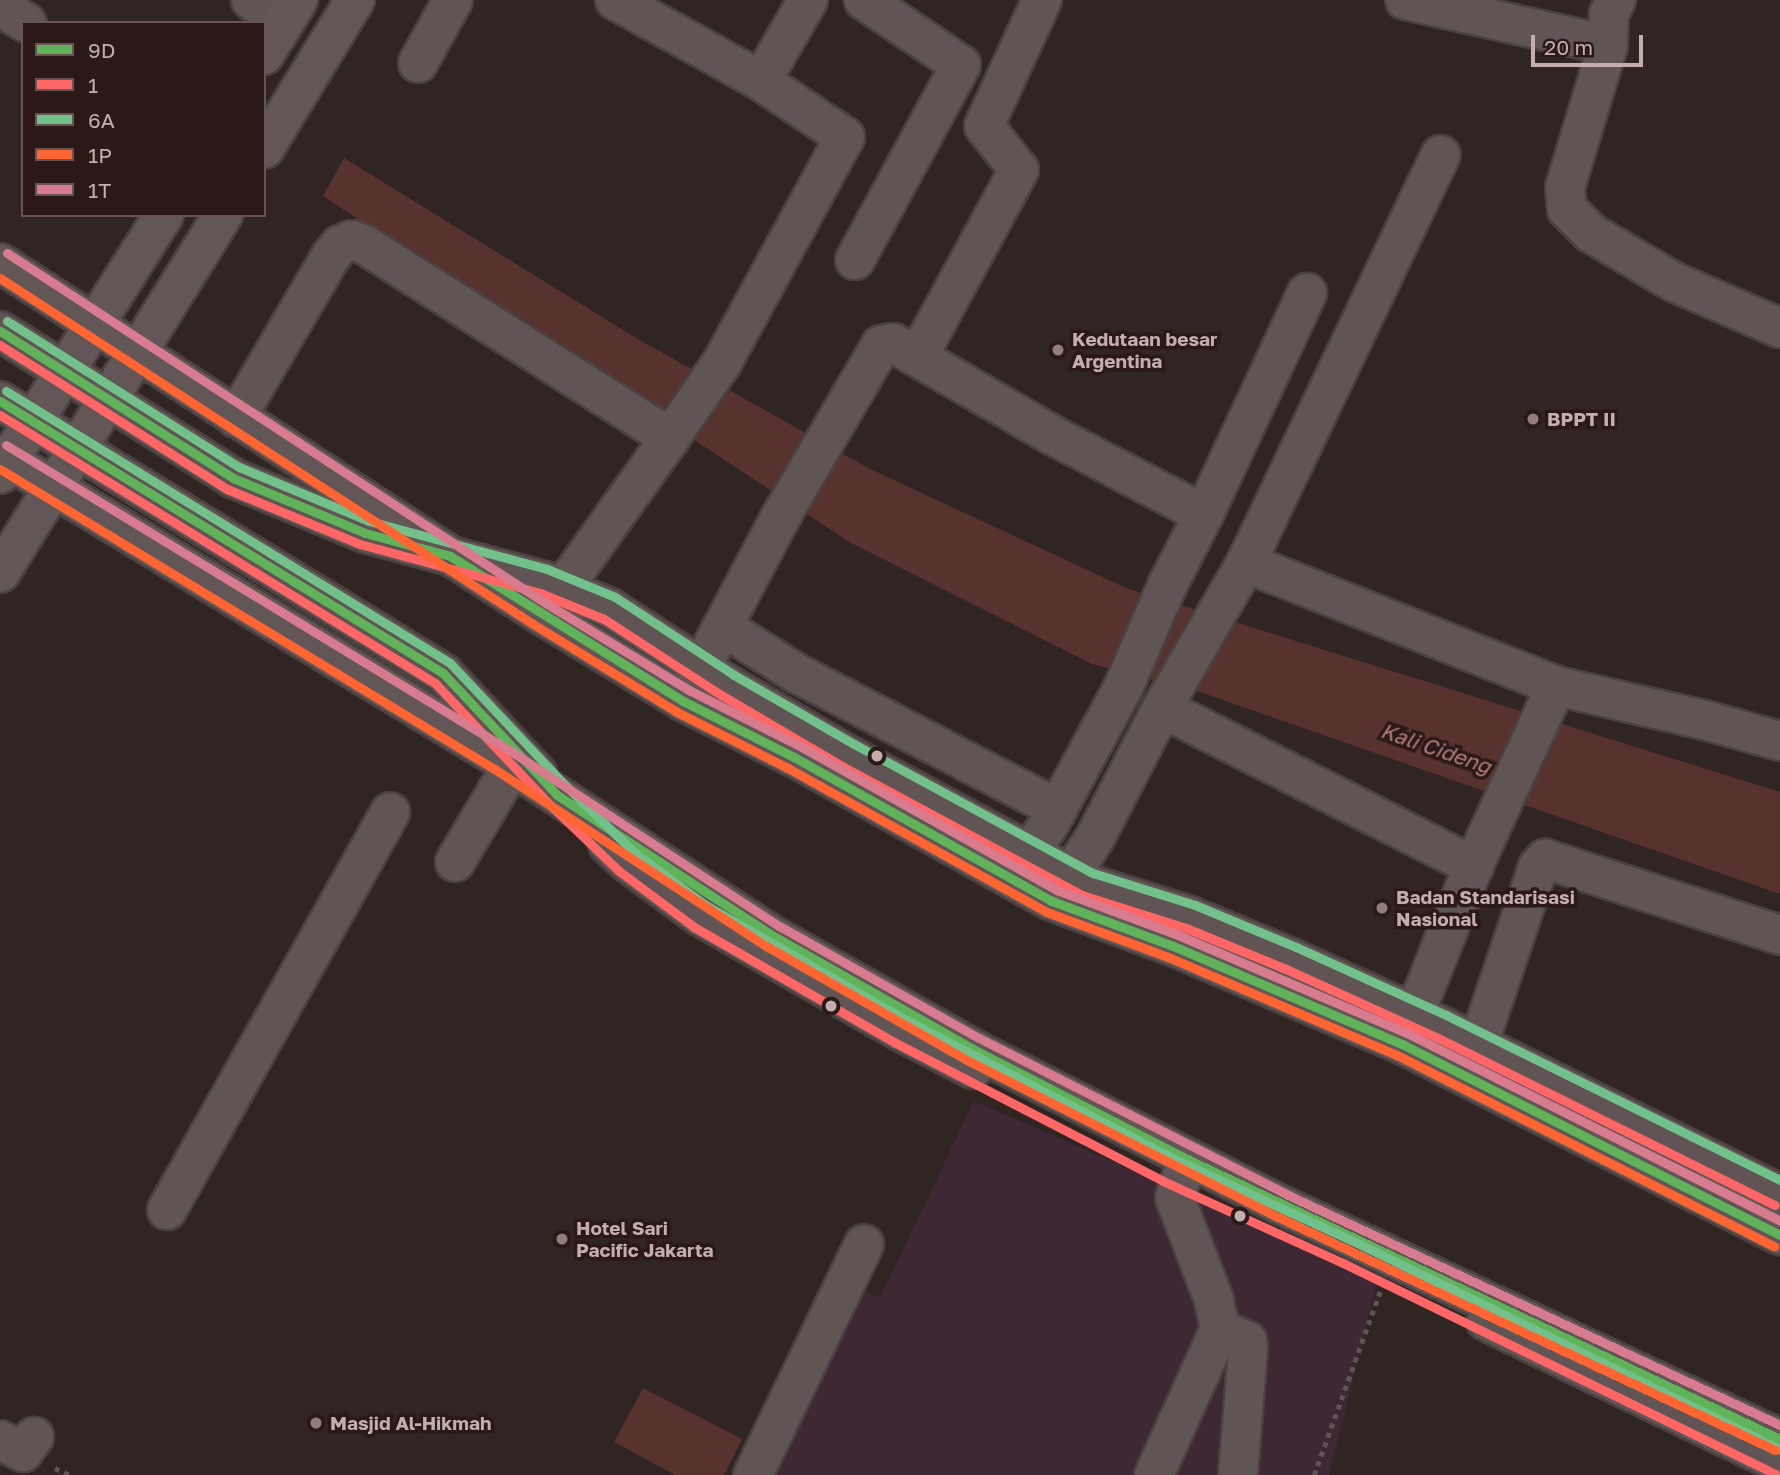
<!DOCTYPE html>
<style>
body{margin:0}
#map{position:relative;width:1780px;height:1475px;overflow:hidden;background:#312524;font-family:"Golos Text",sans-serif}
div>[style]{position:absolute}
.green>*{inset:0;background:#3d2833}
.water>*{inset:0;background:#58322f}
.path>*{height:4.5px;margin-top:-2.25px;transform-origin:0;background:repeating-linear-gradient(90deg,#5e5454 0 5px,transparent 0 10px)}
.roads{filter:drop-shadow(2px 0 #4a4140) drop-shadow(-2px 0 #4a4140) drop-shadow(0 2px #4a4140) drop-shadow(0 -2px #4a4140)}
.minor>*{height:38px;margin:-19px;padding:0 19px;transform-origin:19px;border-radius:19px;background:#605454}
.major>*{height:38px;margin:-19px;padding:0 19px;transform-origin:19px;border-radius:19px;background:#625756}
.bus-1>*{height:9px;margin:-4.5px;padding:0 4.5px;transform-origin:4.5px;border-radius:4.5px;background:#61b359}
.bus-2>*{height:9px;margin:-4.5px;padding:0 4.5px;transform-origin:4.5px;border-radius:4.5px;background:#f66}
.bus-3>*{height:9px;margin:-4.5px;padding:0 4.5px;transform-origin:4.5px;border-radius:4.5px;background:#72c18b}
.bus-4>*{height:9px;margin:-4.5px;padding:0 4.5px;transform-origin:4.5px;border-radius:4.5px;background:#ff6533}
.bus-5>*{height:9px;margin:-4.5px;padding:0 4.5px;transform-origin:4.5px;border-radius:4.5px;background:#d97b8f}
.dots>*{width:19px;height:19px;translate:-50% -50%;box-sizing:border-box;border:4px solid #2b1918;border-radius:50%}
span{translate:-50% -50%;white-space:nowrap;text-align:center;line-height:1.15;-webkit-text-stroke:7px #2b1918;paint-order:stroke}
.poi-label{font-size:19px;color:#c4aeac;font-weight:700}
.left{translate:0 -50%;text-align:left}
.water-label{font-size:21px;color:#b27e7b;font-style:italic}
.legend{position:absolute;left:21px;top:21px;width:245px;height:196px;box-sizing:border-box;background:#2b1918;border:2px solid #685553;margin:0;padding:9px 12px;list-style:none;font-size:21px;color:#c4aeac}
.legend li{display:flex;align-items:center;gap:14px;height:35px}
.legend b{width:35px;border:2px solid #685553}
.scale{position:absolute;left:1531px;top:35px;width:112px;height:32px;box-sizing:border-box;border:4px solid #c4aeac;border-top:0;padding-left:9px;font-size:21px;line-height:24px;white-space:nowrap;color:#c4aeac;-webkit-text-stroke:5px #2b1918;paint-order:stroke}
</style>
<div id="map">
<div class="green">
<i style="clip-path:polygon(974px 1101px,1378px 1278px,1329px 1475px,770px 1475px,858px 1288px,880px 1298px)"></i>
</div>
<div class="water">
<i style="clip-path:polygon(344px 158px,636px 338px,868px 468px,1126px 588px,1780px 792px,1780px 894px,1200px 692px,1092px 664px,851px 543px,323px 196px)"></i>
<i style="clip-path:polygon(643px 1388px,742px 1439px,724px 1475px,675px 1475px,614px 1442px)"></i>
</div>
<div class="path">
<i style="left:55px;top:1468px;width:17px;rotate:25deg"></i>
<i style="left:1314px;top:1475px;width:195px;rotate:-70.2deg"></i>
</div>
<div class="roads">
<div class="minor">
<i style="left:251px;top:0;width:39px;rotate:30deg"></i>
<i style="left:615px;top:0;width:167px;rotate:29deg"></i>
<i style="left:761px;top:81px;width:101px;rotate:33.7deg"></i>
<i style="left:845px;top:137px;width:259px;rotate:118.6deg"></i>
<i style="left:721px;top:364px;width:90px;rotate:124.6deg"></i>
<i style="left:1405px;top:0;width:208px;rotate:12.5deg"></i>
<i style="left:1616px;top:0;width:16px;rotate:117deg"></i>
<i style="left:1609px;top:14px;width:31px;rotate:92deg"></i>
<i style="left:1608px;top:45px;width:148px;rotate:106.8deg"></i>
<i style="left:1565px;top:187px;width:22px;rotate:85deg"></i>
<i style="left:1567px;top:209px;width:34px;rotate:45deg"></i>
<i style="left:1591px;top:233px;width:96px;rotate:30.6deg"></i>
<i style="left:1674px;top:282px;width:116px;rotate:23.5deg"></i>
<i style="left:0;top:7px;width:31px;rotate:31deg"></i>
<i style="left:418px;top:63px;width:72px;rotate:-60.9deg"></i>
<i style="left:761px;top:81px;width:94px;rotate:-59.9deg"></i>
<i style="left:855px;top:260px;width:222px;rotate:-61.5deg"></i>
<i style="left:961px;top:65px;width:117px;rotate:-146.2deg"></i>
<i style="left:0;top:331px;width:275px;rotate:32.2deg"></i>
<i style="left:233px;top:478px;width:143px;rotate:22.6deg"></i>
<i style="left:365px;top:533px;width:185px;rotate:15deg"></i>
<i style="left:544px;top:581px;width:71px;rotate:22.2deg"></i>
<i style="left:610px;top:608px;width:141px;rotate:33.1deg"></i>
<i style="left:728px;top:685px;width:139px;rotate:30.3deg"></i>
<i style="left:848px;top:755px;width:272px;rotate:28.3deg"></i>
<i style="left:1088px;top:884px;width:107px;rotate:17.4deg"></i>
<i style="left:1190px;top:916px;width:109px;rotate:22.6deg"></i>
<i style="left:1291px;top:958px;width:165px;rotate:24.4deg"></i>
<i style="left:1441px;top:1026px;width:378px;rotate:26.4deg"></i>
<i style="left:918px;top:356px;width:212px;rotate:-61.5deg"></i>
<i style="left:1019px;top:170px;width:56px;rotate:-128.5deg"></i>
<i style="left:984px;top:126px;width:139px;rotate:-65.3deg"></i>
<i style="left:0;top:401px;width:520px;rotate:31.55deg"></i>
<i style="left:443px;top:673px;width:139px;rotate:47deg"></i>
<i style="left:236px;top:418px;width:188px;rotate:-59.6deg"></i>
<i style="left:331px;top:256px;width:14px;rotate:-51deg"></i>
<i style="left:340px;top:245px;width:13px;rotate:-23deg"></i>
<i style="left:352px;top:240px;width:14px;rotate:21deg"></i>
<i style="left:365px;top:245px;width:361px;rotate:32.3deg"></i>
<i style="left:670px;top:438px;width:167px;rotate:125.5deg"></i>
<i style="left:573px;top:574px;width:43px;rotate:130.3deg"></i>
<i style="left:1204px;top:514px;width:244px;rotate:-65deg"></i>
<i style="left:1246px;top:563px;width:334px;rotate:21.6deg"></i>
<i style="left:1556px;top:686px;width:152px;rotate:12.9deg"></i>
<i style="left:1704px;top:720px;width:79px;rotate:15.4deg"></i>
<i style="left:723px;top:627px;width:86px;rotate:32.2deg"></i>
<i style="left:796px;top:673px;width:295px;rotate:27.4deg"></i>
<i style="left:689px;top:690px;width:195px;rotate:-62.1deg"></i>
<i style="left:780px;top:518px;width:200px;rotate:-59.7deg"></i>
<i style="left:881px;top:345px;width:12px;rotate:-9deg"></i>
<i style="left:893px;top:343px;width:186px;rotate:30deg"></i>
<i style="left:1054px;top:436px;width:169px;rotate:27.5deg"></i>
<i style="left:1204px;top:514px;width:81px;rotate:117.2deg"></i>
<i style="left:1167px;top:586px;width:111px;rotate:113.3deg"></i>
<i style="left:1123px;top:688px;width:157px;rotate:118.5deg"></i>
<i style="left:1048px;top:826px;width:57px;rotate:126.5deg"></i>
<i style="left:1162px;top:708px;width:350px;rotate:26.9deg"></i>
<i style="left:608px;top:844px;width:26px;rotate:43deg"></i>
<i style="left:627px;top:862px;width:91px;rotate:36.5deg"></i>
<i style="left:700px;top:916px;width:231px;rotate:29.9deg"></i>
<i style="left:900px;top:1031px;width:82px;rotate:27.5deg"></i>
<i style="left:455px;top:862px;width:112px;rotate:-59.3deg"></i>
<i style="left:1056px;top:897px;width:73px;rotate:-56.7deg"></i>
<i style="left:1096px;top:836px;width:144px;rotate:-62.7deg"></i>
<i style="left:1162px;top:708px;width:168px;rotate:-59.9deg"></i>
<i style="left:1246px;top:563px;width:452px;rotate:-64.5deg"></i>
<i style="left:1405px;top:1038px;width:192px;rotate:-68.3deg"></i>
<i style="left:1476px;top:860px;width:192px;rotate:-65.3deg"></i>
<i style="left:1470px;top:1069px;width:213px;rotate:-71.4deg"></i>
<i style="left:1538px;top:867px;width:11px;rotate:-49deg"></i>
<i style="left:1545px;top:859px;width:247px;rotate:17.9deg"></i>
<i style="left:167px;top:1210px;width:456px;rotate:-60.7deg"></i>
<i style="left:1486px;top:1321px;width:326px;rotate:25.8deg"></i>
<i style="left:1220px;top:1329px;width:30px;rotate:24deg"></i>
<i style="left:1247px;top:1341px;width:7px;rotate:82deg"></i>
<i style="left:1248px;top:1348px;width:127px;rotate:94.5deg"></i>
<i style="left:0;top:1440px;width:26px;rotate:28deg"></i>
<i style="left:23px;top:1452px;width:19px;rotate:-54deg"></i>
<i style="left:753px;top:1475px;width:256px;rotate:-64.3deg"></i>
<i style="left:1154px;top:1475px;width:160px;rotate:-65.7deg"></i>
<i style="left:1220px;top:1329px;width:30px;rotate:-102deg"></i>
<i style="left:1214px;top:1300px;width:109px;rotate:-110.9deg"></i>
<i style="left:1175px;top:1198px;width:41px;rotate:-72.9deg"></i>
</div>
<div class="major">
<i style="left:264px;top:55px;width:65px;rotate:-58.3deg"></i>
<i style="left:264px;top:149px;width:175px;rotate:-58.6deg"></i>
<i style="left:0;top:263px;width:644px;rotate:33.02deg"></i>
<i style="left:540px;top:614px;width:167px;rotate:31.3deg"></i>
<i style="left:683px;top:701px;width:124px;rotate:26.8deg"></i>
<i style="left:794px;top:757px;width:295px;rotate:29.2deg"></i>
<i style="left:1052px;top:901px;width:129px;rotate:20.4deg"></i>
<i style="left:1173px;top:946px;width:249px;rotate:23.2deg"></i>
<i style="left:1402px;top:1044px;width:424px;rotate:26.8deg"></i>
<i style="left:0;top:455px;width:588px;rotate:31.23deg"></i>
<i style="left:503px;top:760px;width:325px;rotate:33.1deg"></i>
<i style="left:775px;top:937px;width:227px;rotate:29.5deg"></i>
<i style="left:973px;top:1049px;width:347px;rotate:26.9deg"></i>
<i style="left:1283px;top:1206px;width:549px;rotate:25.12deg"></i>
<i style="left:0;top:474px;width:307px;rotate:-57.7deg"></i>
<i style="left:0;top:573px;width:422px;rotate:-58.1deg"></i>
</div>
</div>
<div class="bus-1">
<i style="left:0;top:331px;width:275px;rotate:32.2deg"></i>
<i style="left:233px;top:478px;width:143px;rotate:22.6deg"></i>
<i style="left:365px;top:533px;width:88px;rotate:15.1deg"></i>
<i style="left:450px;top:556px;width:274px;rotate:31.9deg"></i>
<i style="left:683px;top:701px;width:124px;rotate:26.8deg"></i>
<i style="left:794px;top:757px;width:295px;rotate:29.2deg"></i>
<i style="left:1052px;top:901px;width:129px;rotate:20.4deg"></i>
<i style="left:1173px;top:946px;width:249px;rotate:23.2deg"></i>
<i style="left:1402px;top:1044px;width:424px;rotate:26.8deg"></i>
<i style="left:0;top:401px;width:520px;rotate:31.55deg"></i>
<i style="left:443px;top:673px;width:167px;rotate:46.9deg"></i>
<i style="left:557px;top:795px;width:260px;rotate:33.1deg"></i>
<i style="left:775px;top:937px;width:227px;rotate:29.5deg"></i>
<i style="left:973px;top:1049px;width:241px;rotate:27.2deg"></i>
<i style="left:1187px;top:1159px;width:656px;rotate:25.28deg"></i>
</div>
<div class="bus-2">
<i style="left:0;top:345px;width:269px;rotate:32.4deg"></i>
<i style="left:227px;top:489px;width:144px;rotate:22.5deg"></i>
<i style="left:360px;top:544px;width:187px;rotate:15.2deg"></i>
<i style="left:540px;top:593px;width:69px;rotate:22.1deg"></i>
<i style="left:604px;top:619px;width:140px;rotate:33deg"></i>
<i style="left:721px;top:695px;width:140px;rotate:30.4deg"></i>
<i style="left:842px;top:766px;width:272px;rotate:28.3deg"></i>
<i style="left:1082px;top:895px;width:109px;rotate:17.6deg"></i>
<i style="left:1186px;top:928px;width:108px;rotate:22.3deg"></i>
<i style="left:1286px;top:969px;width:165px;rotate:24.4deg"></i>
<i style="left:1436px;top:1037px;width:378px;rotate:26.4deg"></i>
<i style="left:0;top:415px;width:511px;rotate:31.64deg"></i>
<i style="left:435px;top:683px;width:165px;rotate:46.7deg"></i>
<i style="left:548px;top:803px;width:98px;rotate:43.8deg"></i>
<i style="left:619px;top:871px;width:94px;rotate:36.7deg"></i>
<i style="left:694px;top:927px;width:231px;rotate:29.9deg"></i>
<i style="left:894px;top:1042px;width:303px;rotate:27.3deg"></i>
<i style="left:1163px;top:1181px;width:198px;rotate:24.5deg"></i>
<i style="left:1343px;top:1263px;width:481px;rotate:26deg"></i>
</div>
<div class="bus-3">
<i style="left:7px;top:321px;width:274px;rotate:32.2deg"></i>
<i style="left:239px;top:467px;width:141px;rotate:22.6deg"></i>
<i style="left:369px;top:521px;width:184px;rotate:15.1deg"></i>
<i style="left:547px;top:569px;width:74px;rotate:22.4deg"></i>
<i style="left:615px;top:597px;width:142px;rotate:33.2deg"></i>
<i style="left:734px;top:675px;width:138px;rotate:29.9deg"></i>
<i style="left:854px;top:744px;width:272px;rotate:28.4deg"></i>
<i style="left:1093px;top:873px;width:107px;rotate:17.4deg"></i>
<i style="left:1195px;top:905px;width:109px;rotate:22.6deg"></i>
<i style="left:1296px;top:947px;width:165px;rotate:24.4deg"></i>
<i style="left:1446px;top:1015px;width:373px;rotate:26.3deg"></i>
<i style="left:6px;top:391px;width:521px;rotate:31.49deg"></i>
<i style="left:450px;top:663px;width:169px;rotate:46.7deg"></i>
<i style="left:566px;top:786px;width:96px;rotate:44.2deg"></i>
<i style="left:635px;top:853px;width:89px;rotate:36.4deg"></i>
<i style="left:707px;top:906px;width:229px;rotate:29.8deg"></i>
<i style="left:906px;top:1020px;width:302px;rotate:27.4deg"></i>
<i style="left:1174px;top:1159px;width:197px;rotate:24.6deg"></i>
<i style="left:1353px;top:1241px;width:475px;rotate:26deg"></i>
</div>
<div class="bus-4">
<i style="left:0;top:278px;width:635px;rotate:32.99deg"></i>
<i style="left:533px;top:624px;width:169px;rotate:31.4deg"></i>
<i style="left:677px;top:712px;width:124px;rotate:26.8deg"></i>
<i style="left:788px;top:768px;width:296px;rotate:29.1deg"></i>
<i style="left:1047px;top:912px;width:129px;rotate:20.4deg"></i>
<i style="left:1168px;top:957px;width:249px;rotate:23.2deg"></i>
<i style="left:1397px;top:1055px;width:423px;rotate:26.9deg"></i>
<i style="left:0;top:469px;width:580px;rotate:31.25deg"></i>
<i style="left:496px;top:770px;width:325px;rotate:33.1deg"></i>
<i style="left:768px;top:947px;width:229px;rotate:29.6deg"></i>
<i style="left:967px;top:1060px;width:348px;rotate:26.8deg"></i>
<i style="left:1278px;top:1217px;width:549px;rotate:25.12deg"></i>
</div>
<div class="bus-5">
<i style="left:7px;top:253px;width:644px;rotate:33.02deg"></i>
<i style="left:547px;top:604px;width:166px;rotate:31.2deg"></i>
<i style="left:689px;top:690px;width:124px;rotate:26.8deg"></i>
<i style="left:800px;top:746px;width:295px;rotate:29.3deg"></i>
<i style="left:1057px;top:890px;width:129px;rotate:20.4deg"></i>
<i style="left:1178px;top:935px;width:249px;rotate:23.2deg"></i>
<i style="left:1407px;top:1033px;width:418px;rotate:26.7deg"></i>
<i style="left:6px;top:445px;width:588px;rotate:31.23deg"></i>
<i style="left:509px;top:750px;width:325px;rotate:33.1deg"></i>
<i style="left:781px;top:927px;width:227px;rotate:29.3deg"></i>
<i style="left:979px;top:1038px;width:347px;rotate:26.9deg"></i>
<i style="left:1288px;top:1195px;width:543px;rotate:25.06deg"></i>
</div>
<div class="dots">
<i style="left:1058px;top:350px;background:#917e7c"></i>
<i style="left:1533px;top:419px;background:#917e7c"></i>
<i style="left:877px;top:756px;background:#c4aeac"></i>
<i style="left:1382px;top:908px;background:#917e7c"></i>
<i style="left:831px;top:1006px;background:#c4aeac"></i>
<i style="left:1240px;top:1216px;background:#c4aeac"></i>
<i style="left:562px;top:1239px;background:#917e7c"></i>
<i style="left:316px;top:1423px;background:#917e7c"></i>
</div>
<div class="poi-label">
<span class="left" style="left:1072px;top:350px">Kedutaan besar<br>Argentina</span>
<span class="left" style="left:1547px;top:419px">BPPT II</span>
<span class="left" style="left:1396px;top:908px">Badan Standarisasi<br>Nasional</span>
<span class="left" style="left:576px;top:1239px">Hotel Sari<br>Pacific Jakarta</span>
<span class="left" style="left:330px;top:1423px">Masjid Al-Hikmah</span>
</div>
<div class="water-label">
<span style="left:1436px;top:748px;rotate:19deg">Kali Cideng</span>
</div>
<ul class="legend">
<li><b style="height:9px;background:#61b359"></b>9D</li>
<li><b style="height:9px;background:#f66"></b>1</li>
<li><b style="height:9px;background:#72c18b"></b>6A</li>
<li><b style="height:9px;background:#ff6533"></b>1P</li>
<li><b style="height:9px;background:#d97b8f"></b>1T</li>
</ul>
<div class="scale">20 m</div>
</div>
